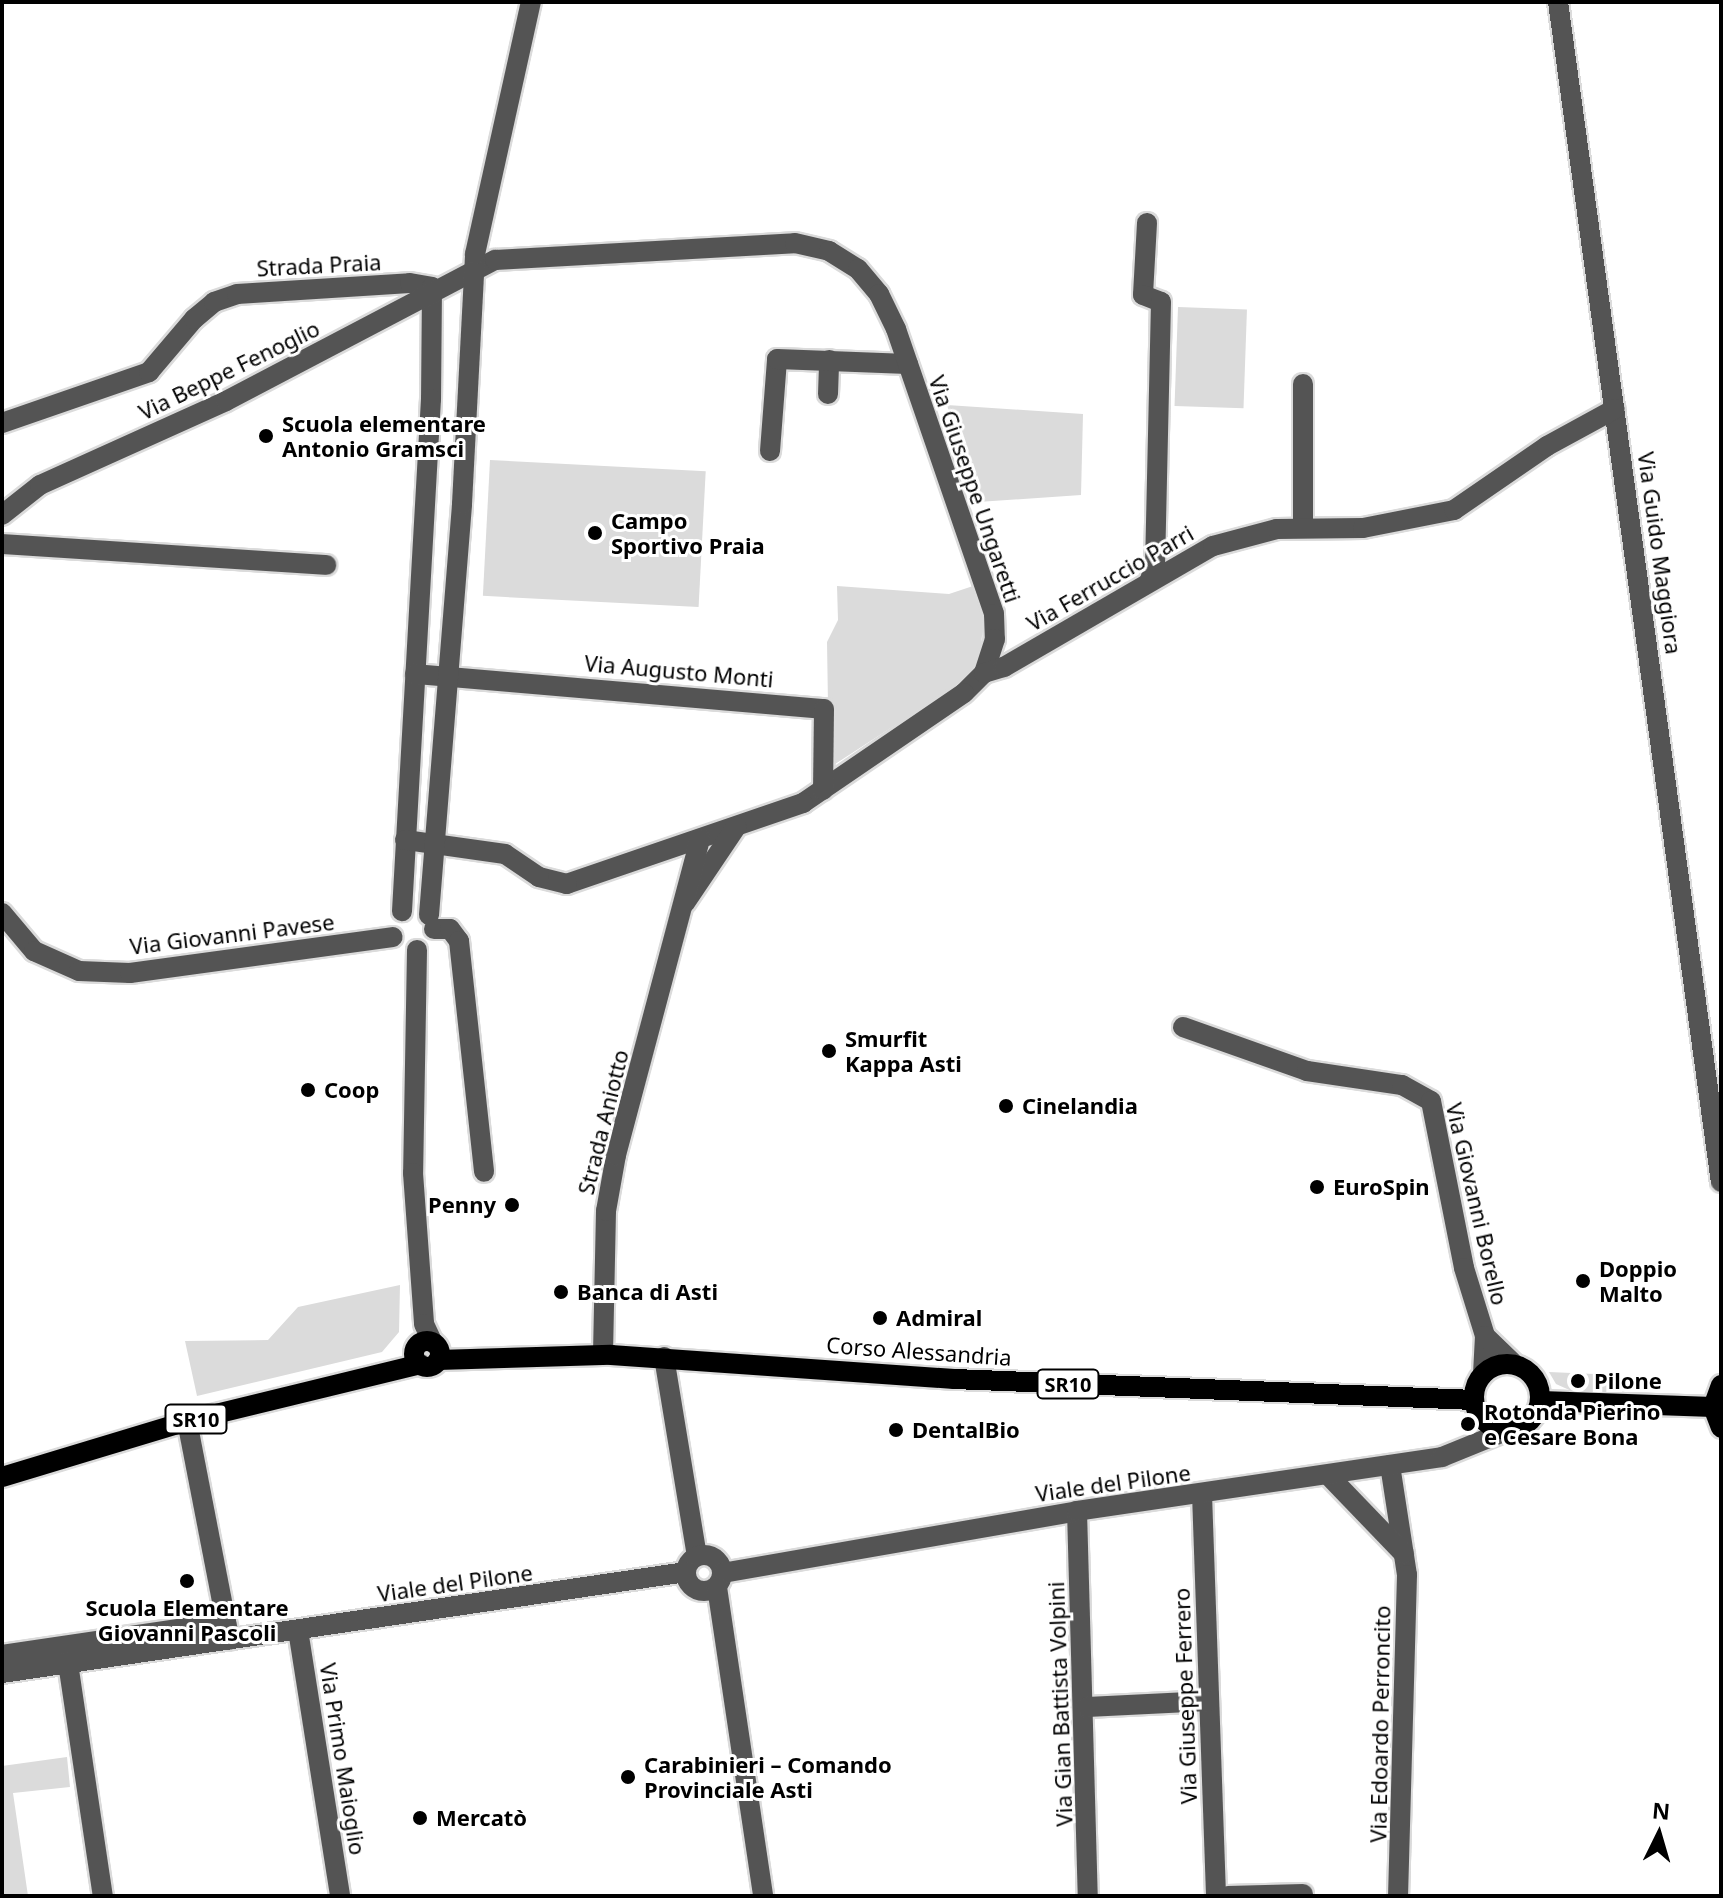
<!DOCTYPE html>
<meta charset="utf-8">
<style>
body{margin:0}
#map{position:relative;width:1723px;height:1898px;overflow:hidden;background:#fff;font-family:"Noto Sans",sans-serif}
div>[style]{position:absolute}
.green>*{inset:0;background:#dbdbdb;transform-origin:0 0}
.roads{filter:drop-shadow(2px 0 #dbdbdb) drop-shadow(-2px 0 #dbdbdb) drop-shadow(0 2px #dbdbdb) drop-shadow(0 -2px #dbdbdb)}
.minor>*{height:20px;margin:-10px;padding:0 10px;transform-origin:10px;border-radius:10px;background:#545454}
.minor>.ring{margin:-10px;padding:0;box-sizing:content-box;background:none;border:20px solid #545454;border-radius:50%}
.major>*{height:20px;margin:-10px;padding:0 10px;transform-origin:10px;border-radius:10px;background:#000}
.major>.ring{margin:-10px;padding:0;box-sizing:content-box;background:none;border:20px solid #000;border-radius:50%}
.dots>*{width:22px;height:22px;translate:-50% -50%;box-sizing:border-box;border:4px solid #fff;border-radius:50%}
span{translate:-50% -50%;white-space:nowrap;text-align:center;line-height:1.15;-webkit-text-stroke:6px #fff;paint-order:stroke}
.shield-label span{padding:2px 6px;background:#fff;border:2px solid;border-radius:6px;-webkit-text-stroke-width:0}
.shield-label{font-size:20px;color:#000;font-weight:700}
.street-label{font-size:22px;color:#000}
.poi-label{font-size:22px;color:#000;font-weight:700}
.left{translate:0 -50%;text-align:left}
.right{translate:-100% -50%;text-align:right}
.frame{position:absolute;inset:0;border:4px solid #000;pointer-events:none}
.north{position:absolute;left:1619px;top:1794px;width:80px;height:80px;-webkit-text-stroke:6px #fff;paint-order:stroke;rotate:5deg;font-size:22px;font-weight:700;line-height:32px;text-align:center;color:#000}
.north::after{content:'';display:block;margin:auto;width:28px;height:36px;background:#000;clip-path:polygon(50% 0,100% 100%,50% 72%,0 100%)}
</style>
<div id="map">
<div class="green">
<i style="left:1178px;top:307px;width:69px;height:99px;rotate:2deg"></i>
<i style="clip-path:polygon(947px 405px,1083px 414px,1081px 495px,978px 502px)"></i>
<i style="left:490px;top:460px;width:216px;height:136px;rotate:3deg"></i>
<i style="clip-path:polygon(837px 586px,949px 594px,973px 586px,984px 620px,979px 660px,963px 681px,829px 768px,827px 642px,838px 620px)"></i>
<i style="clip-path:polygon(400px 1285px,399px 1332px,382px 1352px,197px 1396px,185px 1341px,268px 1340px,298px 1307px)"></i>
<i style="clip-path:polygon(1549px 1372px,1617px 1375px,1613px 1394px,1576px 1393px,1556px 1384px)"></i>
<i style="clip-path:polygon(67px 1757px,70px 1787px,13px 1793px,28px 1896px,2px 1896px,2px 1766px)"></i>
</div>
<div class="roads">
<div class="minor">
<i style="left:1558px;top:2px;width:1191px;rotate:82.14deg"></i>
<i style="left:1147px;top:223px;width:72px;rotate:93.2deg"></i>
<i style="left:1143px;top:295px;width:19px;rotate:21deg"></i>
<i style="left:1161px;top:302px;width:263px;rotate:91.3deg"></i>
<i style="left:1155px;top:565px;width:18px;rotate:109deg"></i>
<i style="left:828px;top:394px;width:34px;rotate:-88deg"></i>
<i style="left:2px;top:423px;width:156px;rotate:-19.1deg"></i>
<i style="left:149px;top:372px;width:70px;rotate:-49.7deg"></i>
<i style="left:194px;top:319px;width:26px;rotate:-40deg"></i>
<i style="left:214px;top:302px;width:24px;rotate:-19deg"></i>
<i style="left:237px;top:294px;width:173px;rotate:-3.6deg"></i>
<i style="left:410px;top:283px;width:22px;rotate:10deg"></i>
<i style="left:432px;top:287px;width:112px;rotate:90.5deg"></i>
<i style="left:431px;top:399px;width:513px;rotate:93.24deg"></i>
<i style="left:770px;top:451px;width:92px;rotate:-85.6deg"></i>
<i style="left:777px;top:359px;width:131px;rotate:2.2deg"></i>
<i style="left:2px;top:515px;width:48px;rotate:-38.3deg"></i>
<i style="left:40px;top:485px;width:204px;rotate:-24.3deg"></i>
<i style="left:226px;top:401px;width:304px;rotate:-27.7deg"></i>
<i style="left:495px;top:260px;width:300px;rotate:-3.2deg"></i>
<i style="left:795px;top:243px;width:35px;rotate:13deg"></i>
<i style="left:829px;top:251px;width:34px;rotate:32deg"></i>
<i style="left:858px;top:269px;width:33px;rotate:50deg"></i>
<i style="left:879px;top:294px;width:39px;rotate:64deg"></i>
<i style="left:896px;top:329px;width:301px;rotate:71deg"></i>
<i style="left:994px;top:614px;width:25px;rotate:88deg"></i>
<i style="left:995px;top:639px;width:36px;rotate:108deg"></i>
<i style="left:984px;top:673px;width:28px;rotate:135deg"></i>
<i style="left:964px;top:693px;width:195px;rotate:145.7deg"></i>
<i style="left:803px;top:803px;width:250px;rotate:161.1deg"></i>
<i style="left:567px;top:884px;width:29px;rotate:-166deg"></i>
<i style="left:539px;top:877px;width:41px;rotate:-145.9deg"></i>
<i style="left:505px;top:854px;width:101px;rotate:-172deg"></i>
<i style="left:1303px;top:527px;width:143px;rotate:-90deg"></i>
<i style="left:2px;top:544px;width:325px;rotate:3.7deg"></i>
<i style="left:984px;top:673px;width:21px;rotate:-17deg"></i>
<i style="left:1004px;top:667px;width:241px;rotate:-30.1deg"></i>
<i style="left:1213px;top:546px;width:66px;rotate:-14.9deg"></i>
<i style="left:1277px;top:529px;width:86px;rotate:-0.7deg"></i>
<i style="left:1363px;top:528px;width:93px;rotate:-11.2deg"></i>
<i style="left:1454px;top:510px;width:113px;rotate:-34.5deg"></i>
<i style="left:1547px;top:446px;width:77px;rotate:-28.6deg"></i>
<i style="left:415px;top:674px;width:410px;rotate:4.9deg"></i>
<i style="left:824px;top:709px;width:81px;rotate:90.7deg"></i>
<i style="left:685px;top:903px;width:92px;rotate:-56.1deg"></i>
<i style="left:2px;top:913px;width:50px;rotate:49.9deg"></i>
<i style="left:34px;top:951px;width:49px;rotate:24deg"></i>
<i style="left:79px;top:971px;width:51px;rotate:2.2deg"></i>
<i style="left:130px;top:973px;width:265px;rotate:-7.8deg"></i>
<i style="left:429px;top:915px;width:412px;rotate:-85.4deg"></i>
<i style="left:462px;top:504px;width:250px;rotate:-87deg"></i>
<i style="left:475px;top:254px;width:258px;rotate:-77.5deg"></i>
<i style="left:434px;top:929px;width:16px"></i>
<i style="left:450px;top:929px;width:15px;rotate:53deg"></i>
<i style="left:459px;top:941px;width:232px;rotate:83.8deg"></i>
<i style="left:417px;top:950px;width:223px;rotate:91deg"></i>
<i style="left:413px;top:1173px;width:151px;rotate:85.8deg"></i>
<i style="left:424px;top:1324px;width:21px;rotate:65deg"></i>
<i style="left:1183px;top:1027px;width:132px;rotate:19.5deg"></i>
<i style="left:1307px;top:1071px;width:96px;rotate:8.4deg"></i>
<i style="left:1402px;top:1085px;width:33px;rotate:29deg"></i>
<i style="left:1431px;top:1101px;width:170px;rotate:78.8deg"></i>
<i style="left:1464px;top:1268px;width:71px;rotate:72.8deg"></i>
<i style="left:1485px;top:1336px;width:38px;rotate:93deg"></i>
<i style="left:1485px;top:1336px;width:40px;rotate:44deg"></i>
<i style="left:603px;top:1354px;width:143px;rotate:-88.8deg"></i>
<i style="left:606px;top:1211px;width:57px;rotate:-79.9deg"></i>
<i style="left:616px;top:1155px;width:327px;rotate:-75.1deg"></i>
<i style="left:664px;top:1357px;width:202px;rotate:80.6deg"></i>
<i style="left:187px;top:1421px;width:205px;rotate:79deg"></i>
<i style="left:1390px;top:1465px;width:111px;rotate:81.2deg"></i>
<i style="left:1407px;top:1575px;width:321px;rotate:91.6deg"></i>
<i style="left:1329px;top:1476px;width:108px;rotate:46.1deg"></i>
<i style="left:1202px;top:1494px;width:402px;rotate:88deg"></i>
<i style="left:1077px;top:1511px;width:385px;rotate:88.4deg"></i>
<i class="ring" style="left:686px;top:1555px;width:16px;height:16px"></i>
<i style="left:723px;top:1573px;width:359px;rotate:-9.9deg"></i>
<i style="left:1077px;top:1511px;width:369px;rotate:-8.4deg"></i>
<i style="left:1442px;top:1457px;width:69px;rotate:-22.1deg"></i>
<i style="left:717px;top:1587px;width:312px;rotate:81.5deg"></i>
<i style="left:298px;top:1630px;width:269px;rotate:81deg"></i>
<i style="left:2px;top:1655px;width:226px;rotate:-8.4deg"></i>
<i style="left:226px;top:1622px;width:18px;rotate:77deg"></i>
<i style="left:68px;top:1663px;width:236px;rotate:81.5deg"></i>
<i style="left:2px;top:1673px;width:691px;rotate:-8.4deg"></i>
<i style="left:1087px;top:1707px;width:122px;rotate:-2.8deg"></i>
<i style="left:1228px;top:1896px;width:75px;rotate:-1.5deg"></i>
</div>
<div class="major">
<i class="ring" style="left:414px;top:1341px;width:6px;height:6px"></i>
<i style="left:438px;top:1360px;width:173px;rotate:-1.7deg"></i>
<i style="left:611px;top:1355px;width:344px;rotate:4deg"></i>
<i style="left:954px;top:1379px;width:520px;rotate:2.31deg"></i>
<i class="ring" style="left:1474px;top:1364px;width:46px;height:46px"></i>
<i style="left:1721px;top:1385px;width:23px;rotate:110deg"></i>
<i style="left:1713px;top:1407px;width:22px;rotate:69deg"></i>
<i style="left:1541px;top:1401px;width:172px;rotate:2deg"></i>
<i style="left:2px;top:1477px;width:197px;rotate:-16.8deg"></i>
<i style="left:191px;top:1420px;width:236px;rotate:-13.7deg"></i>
</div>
</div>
<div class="dots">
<i style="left:266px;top:436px;background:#000"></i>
<i style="left:595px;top:533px;background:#000"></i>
<i style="left:829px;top:1051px;background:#000"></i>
<i style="left:308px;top:1090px;background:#000"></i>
<i style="left:1006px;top:1106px;background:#000"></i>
<i style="left:1317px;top:1187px;background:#000"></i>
<i style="left:512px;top:1205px;background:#000"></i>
<i style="left:1583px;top:1281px;background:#000"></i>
<i style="left:561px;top:1292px;background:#000"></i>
<i style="left:880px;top:1318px;background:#000"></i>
<i style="left:1578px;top:1381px;background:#000"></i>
<i style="left:1468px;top:1424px;background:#000"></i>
<i style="left:896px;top:1430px;background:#000"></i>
<i style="left:187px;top:1581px;background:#000"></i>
<i style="left:628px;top:1777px;background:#000"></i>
<i style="left:420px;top:1818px;background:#000"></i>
</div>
<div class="shield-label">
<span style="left:1068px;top:1384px">SR10</span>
<span style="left:196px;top:1419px">SR10</span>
</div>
<div class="street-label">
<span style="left:319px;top:265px;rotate:-3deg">Strada Praia</span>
<span style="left:229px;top:370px;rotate:-26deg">Via Beppe Fenoglio</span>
<span style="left:975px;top:489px;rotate:71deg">Via Giuseppe Ungaretti</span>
<span style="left:1660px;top:553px;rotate:82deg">Via Guido Maggiora</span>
<span style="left:1110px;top:578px;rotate:-30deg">Via Ferruccio Parri</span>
<span style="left:679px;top:671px;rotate:5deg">Via Augusto Monti</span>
<span style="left:232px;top:934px;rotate:-7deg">Via Giovanni Pavese</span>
<span style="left:603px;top:1122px;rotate:-76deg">Strada Aniotto</span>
<span style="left:1477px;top:1204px;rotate:77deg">Via Giovanni Borello</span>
<span style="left:919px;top:1351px;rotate:4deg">Corso Alessandria</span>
<span style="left:1113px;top:1483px;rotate:-8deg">Viale del Pilone</span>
<span style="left:455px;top:1583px;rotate:-8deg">Viale del Pilone</span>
<span style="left:1185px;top:1696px;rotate:-92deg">Via Giuseppe Ferrero</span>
<span style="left:1060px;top:1704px;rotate:-92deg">Via Gian Battista Volpini</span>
<span style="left:1380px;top:1724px;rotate:-89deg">Via Edoardo Perroncito</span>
<span style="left:343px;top:1759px;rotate:81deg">Via Primo Maioglio</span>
</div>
<div class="poi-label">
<span class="left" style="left:282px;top:436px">Scuola elementare<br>Antonio Gramsci</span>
<span class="left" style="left:611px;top:533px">Campo<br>Sportivo Praia</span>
<span class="left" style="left:845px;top:1051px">Smurfit<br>Kappa Asti</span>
<span class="left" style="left:324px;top:1090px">Coop</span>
<span class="left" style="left:1022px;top:1106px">Cinelandia</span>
<span class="left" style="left:1333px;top:1187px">EuroSpin</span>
<span class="right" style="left:496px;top:1205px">Penny</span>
<span class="left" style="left:1599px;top:1281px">Doppio<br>Malto</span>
<span class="left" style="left:577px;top:1292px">Banca di Asti</span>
<span class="left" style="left:896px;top:1318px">Admiral</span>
<span class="left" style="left:1594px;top:1381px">Pilone</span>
<span class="left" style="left:1484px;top:1424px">Rotonda Pierino<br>e Cesare Bona</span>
<span class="left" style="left:912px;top:1430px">DentalBio</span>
<span style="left:187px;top:1620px">Scuola Elementare<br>Giovanni Pascoli</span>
<span class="left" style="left:644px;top:1777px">Carabinieri – Comando<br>Provinciale Asti</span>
<span class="left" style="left:436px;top:1818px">Mercatò</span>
</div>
<div class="frame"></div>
<div class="north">N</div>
</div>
